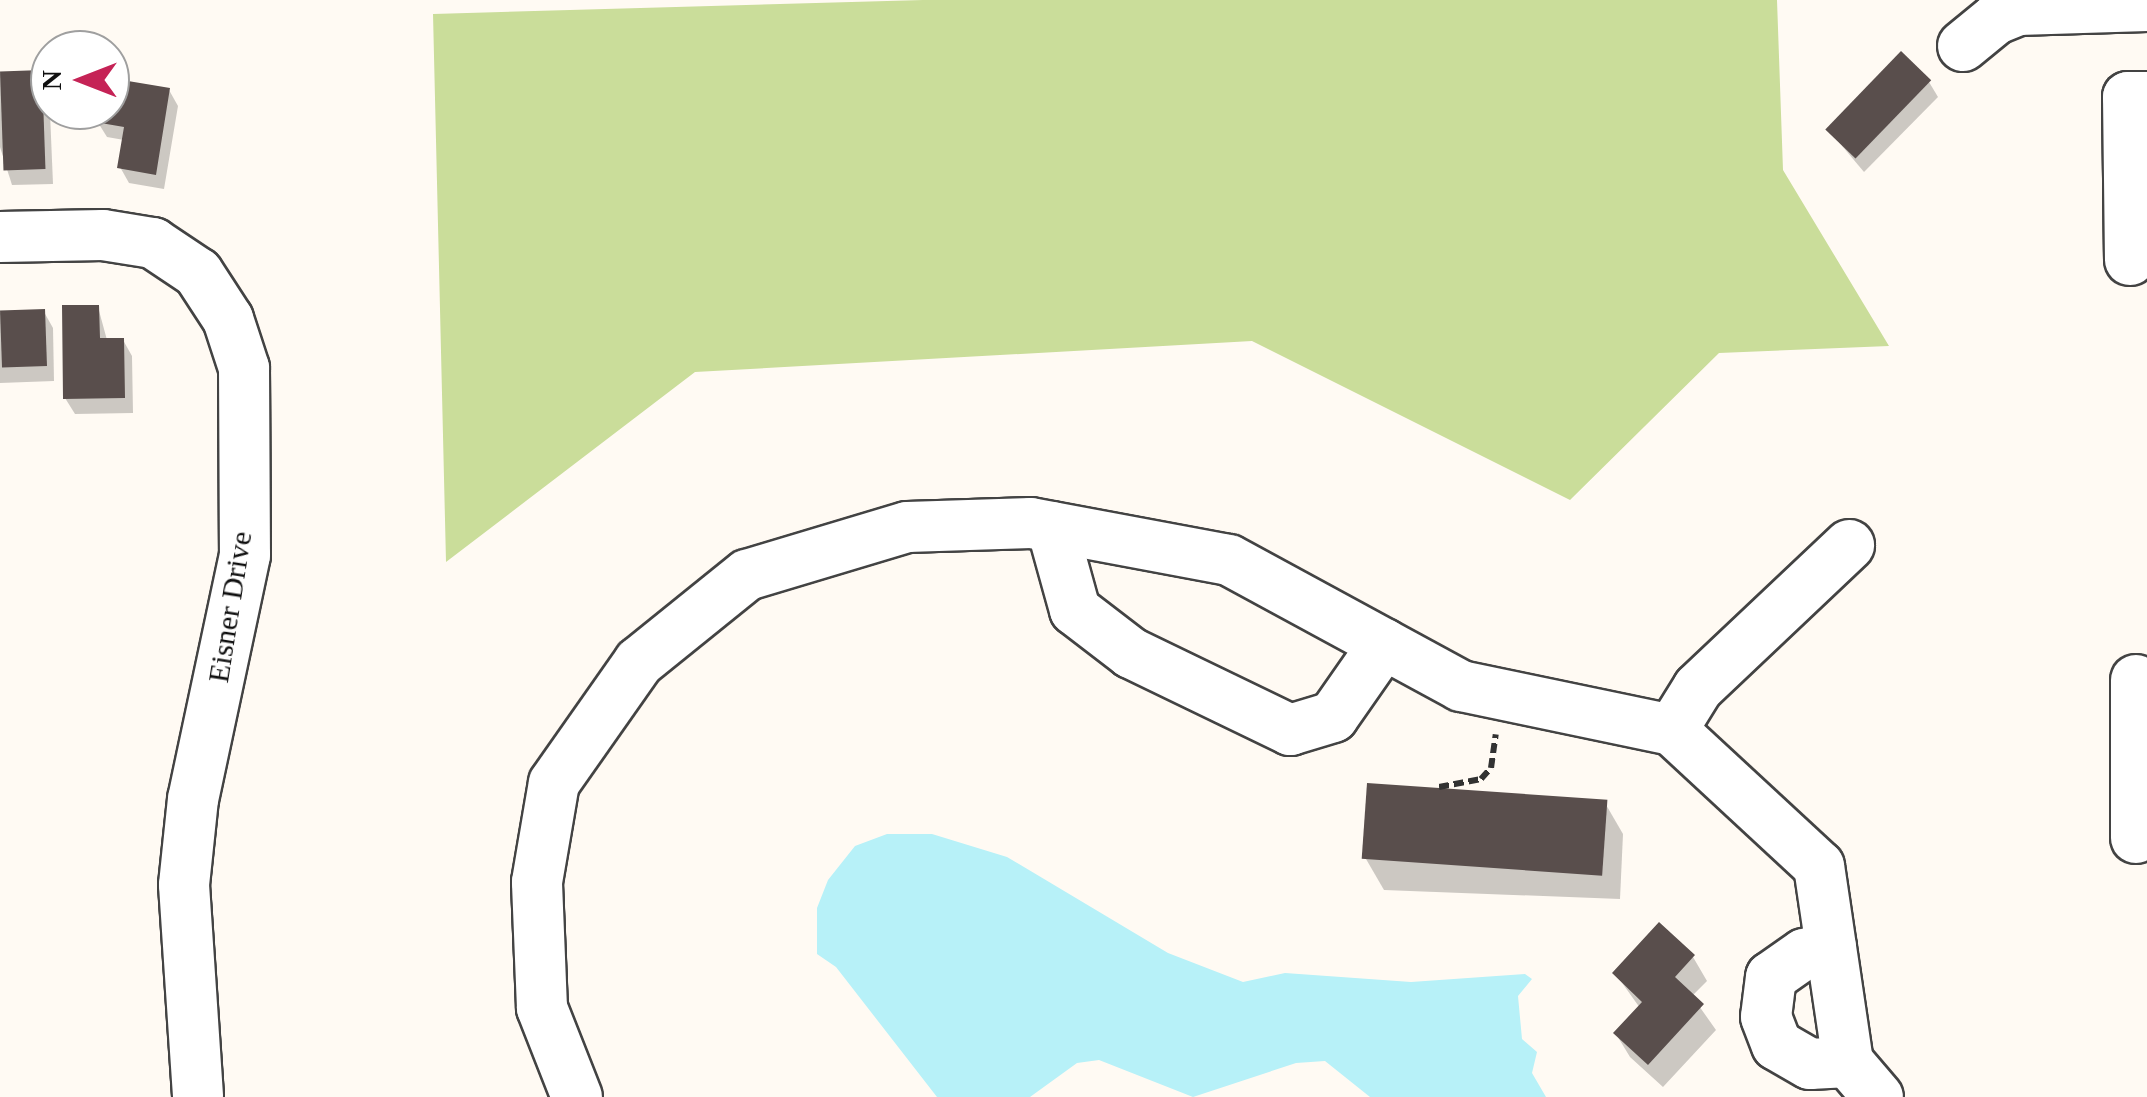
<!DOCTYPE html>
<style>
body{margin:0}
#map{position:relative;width:2147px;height:1097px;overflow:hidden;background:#fffaf3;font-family:Georgia,serif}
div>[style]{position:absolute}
.forest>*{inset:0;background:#cadd9a}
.water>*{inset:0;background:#b7f1f8}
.shadow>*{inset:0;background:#0003}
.building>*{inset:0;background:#594e4c;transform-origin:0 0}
.path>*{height:6px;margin-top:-3px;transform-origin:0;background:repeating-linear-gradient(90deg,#323232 0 10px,transparent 0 15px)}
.roads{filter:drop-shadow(2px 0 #434343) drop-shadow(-2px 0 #434343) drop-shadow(0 2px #434343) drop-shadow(0 -2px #434343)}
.minor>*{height:50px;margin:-25px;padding:0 25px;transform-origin:25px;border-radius:25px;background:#fff}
span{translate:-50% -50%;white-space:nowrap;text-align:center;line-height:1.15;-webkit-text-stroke:10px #fff;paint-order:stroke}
.street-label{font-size:30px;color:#101010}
.north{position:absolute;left:30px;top:30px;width:100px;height:100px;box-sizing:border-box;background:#fff;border:2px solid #9f9f9f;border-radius:50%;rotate:270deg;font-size:28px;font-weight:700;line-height:40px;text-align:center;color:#101010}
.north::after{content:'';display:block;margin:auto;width:35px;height:45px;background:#c52356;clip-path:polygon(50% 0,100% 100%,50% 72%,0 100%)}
</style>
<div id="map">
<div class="forest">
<i style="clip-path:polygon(923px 0,1777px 0,1783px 170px,1889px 346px,1719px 353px,1570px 500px,1252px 341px,695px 372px,446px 562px,433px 14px)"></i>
</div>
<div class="water">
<i style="clip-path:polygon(887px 834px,932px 834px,1007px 857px,1168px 953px,1243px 982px,1285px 973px,1411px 982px,1525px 974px,1532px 979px,1518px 996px,1522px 1039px,1537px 1052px,1532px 1073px,1546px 1097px,1370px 1097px,1325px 1061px,1296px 1063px,1193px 1097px,1099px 1060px,1077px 1063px,1030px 1097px,937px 1097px,836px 967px,817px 954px,817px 908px,828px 880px,855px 846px)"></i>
</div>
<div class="shadow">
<i style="clip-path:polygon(40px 73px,49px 89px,53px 184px,12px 185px,0 147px,0 74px)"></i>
<i style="clip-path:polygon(110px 80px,169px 90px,178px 106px,164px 189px,129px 183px,120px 167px,124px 140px,107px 137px,97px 121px,99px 110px,110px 110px)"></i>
<i style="clip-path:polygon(1929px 82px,1938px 97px,1864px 172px,1827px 128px)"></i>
<i style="clip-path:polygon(98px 307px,107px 340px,123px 340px,132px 356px,133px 413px,75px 414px,65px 398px)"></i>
<i style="clip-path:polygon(44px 312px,53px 328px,54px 381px,0 383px,0 313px)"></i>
<i style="clip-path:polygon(1605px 803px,1623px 834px,1620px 899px,1384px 890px,1366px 859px)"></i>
<i style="clip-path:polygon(1693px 957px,1707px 981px,1692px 996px,1716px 1030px,1663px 1087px,1630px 1057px,1616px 1034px,1640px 1008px,1615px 973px)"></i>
</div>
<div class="building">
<i style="left:1901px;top:51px;width:42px;height:109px;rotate:44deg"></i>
<i style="left:42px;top:70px;width:99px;height:42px;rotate:88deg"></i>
<i style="clip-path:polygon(110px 78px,170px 88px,156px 175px,117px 168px,124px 127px,95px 122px,97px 110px,110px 110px)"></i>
<i style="clip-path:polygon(62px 305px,99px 305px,100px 338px,124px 338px,125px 398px,63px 399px)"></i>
<i style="left:45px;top:309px;width:57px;height:45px;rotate:88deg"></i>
<i style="left:1367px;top:783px;width:241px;height:76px;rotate:4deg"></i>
<i style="clip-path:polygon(1659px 922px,1695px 955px,1675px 977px,1704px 1004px,1648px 1065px,1613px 1033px,1642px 1002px,1612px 973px)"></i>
</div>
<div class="path">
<i style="left:1439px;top:787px;width:43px;rotate:-10.8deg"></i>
<i style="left:1481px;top:779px;width:15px;rotate:-48deg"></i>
<i style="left:1491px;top:768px;width:34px;rotate:-82deg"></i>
</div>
<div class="roads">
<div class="minor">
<i style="left:1963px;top:46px;width:43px;rotate:-39.3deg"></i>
<i style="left:1996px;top:19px;width:24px;rotate:-22deg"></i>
<i style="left:2018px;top:10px;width:129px;rotate:-1.8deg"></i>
<i style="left:0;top:237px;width:103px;rotate:-1.1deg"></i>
<i style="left:103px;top:235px;width:51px;rotate:9.1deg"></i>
<i style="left:153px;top:243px;width:54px;rotate:33.7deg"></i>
<i style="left:198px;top:273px;width:55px;rotate:56.9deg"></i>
<i style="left:228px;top:319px;width:52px;rotate:71.9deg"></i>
<i style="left:244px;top:368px;width:187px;rotate:89.7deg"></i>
<i style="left:245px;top:555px;width:249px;rotate:102deg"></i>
<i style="left:193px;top:799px;width:86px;rotate:96deg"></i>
<i style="left:184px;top:885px;width:212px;rotate:86.2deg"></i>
<i style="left:2130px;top:260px;width:163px;rotate:-90.7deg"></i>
<i style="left:2128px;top:97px;width:19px"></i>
<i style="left:1052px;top:527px;width:86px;rotate:74.5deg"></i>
<i style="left:1075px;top:610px;width:71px;rotate:37.5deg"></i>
<i style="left:1131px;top:653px;width:177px;rotate:25.8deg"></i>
<i style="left:1290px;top:730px;width:45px;rotate:-16.8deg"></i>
<i style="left:1333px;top:717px;width:89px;rotate:-55.1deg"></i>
<i style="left:2136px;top:680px;width:158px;rotate:90deg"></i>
<i style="left:1672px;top:730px;width:49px;rotate:-58.2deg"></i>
<i style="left:1698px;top:688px;width:208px;rotate:-43.4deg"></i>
<i style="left:1831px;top:947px;width:28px;rotate:165deg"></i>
<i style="left:1804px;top:954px;width:40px;rotate:145.1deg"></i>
<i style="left:1771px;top:977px;width:40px;rotate:97.1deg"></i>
<i style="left:1766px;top:1017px;width:30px;rotate:69deg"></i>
<i style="left:1777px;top:1045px;width:38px;rotate:30deg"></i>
<i style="left:1810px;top:1064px;width:38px;rotate:-3deg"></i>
<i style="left:577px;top:1097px;width:96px;rotate:-111.5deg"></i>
<i style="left:542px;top:1008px;width:126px;rotate:-92.3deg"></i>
<i style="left:537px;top:882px;width:100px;rotate:-80.3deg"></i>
<i style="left:554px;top:783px;width:148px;rotate:-54.9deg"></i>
<i style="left:639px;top:662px;width:139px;rotate:-38.9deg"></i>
<i style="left:747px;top:575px;width:167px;rotate:-16.7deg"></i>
<i style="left:907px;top:527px;width:124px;rotate:-1.8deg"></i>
<i style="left:1031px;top:523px;width:201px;rotate:10.6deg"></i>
<i style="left:1229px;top:560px;width:264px;rotate:28.5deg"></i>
<i style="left:1461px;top:686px;width:216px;rotate:11.8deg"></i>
<i style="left:1672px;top:730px;width:200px;rotate:42.8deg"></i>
<i style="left:1819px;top:866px;width:198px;rotate:81.6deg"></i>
<i style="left:1848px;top:1062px;width:46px;rotate:49.4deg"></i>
</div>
</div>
<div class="street-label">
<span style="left:230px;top:607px;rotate:-81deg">Eisner Drive</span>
</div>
<div class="north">N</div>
</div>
